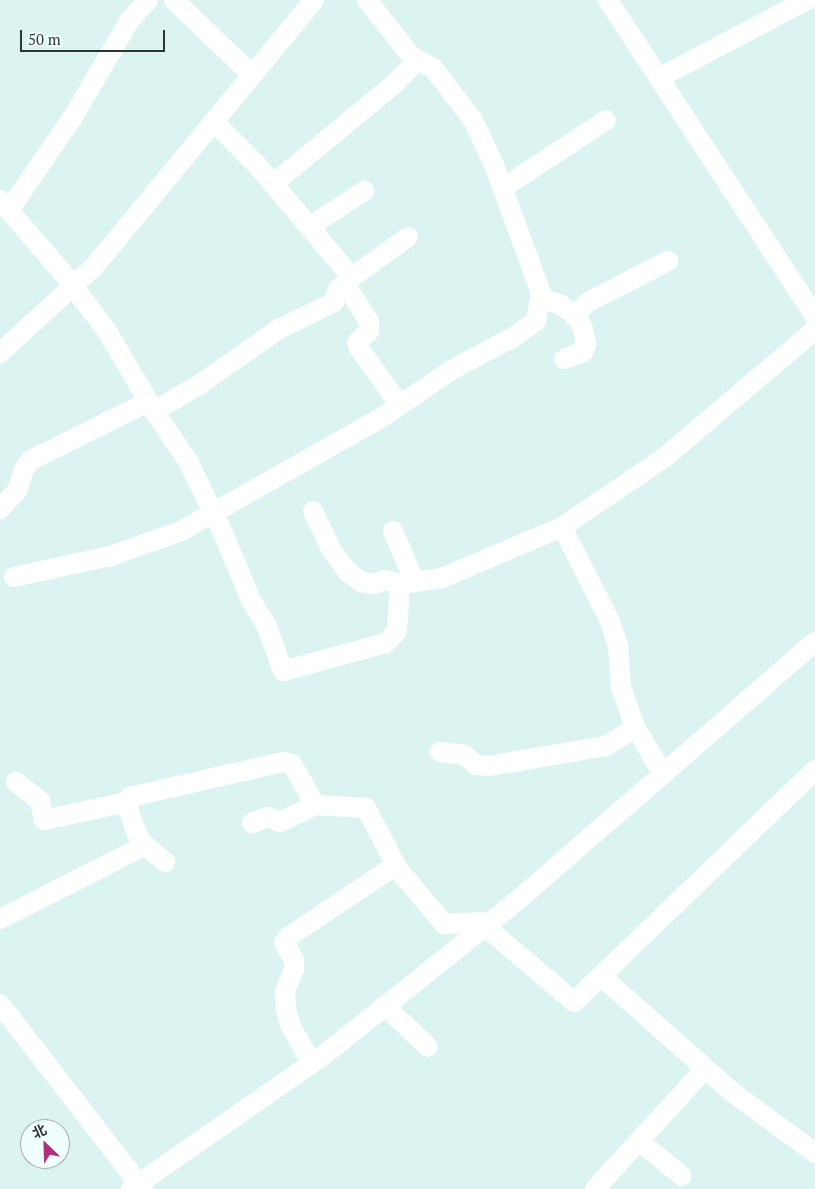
<!DOCTYPE html>
<meta charset="utf-8">
<style>
body{margin:0}
#map{position:relative;width:815px;height:1189px;overflow:hidden;background:#dbf4f1;font-family:"PT Serif","Noto Sans SC",serif}
div>[style]{position:absolute}
.minor>*{height:20px;margin:-10px;padding:0 10px;transform-origin:10px;border-radius:10px;background:#fff}
span{translate:-50% -50%;white-space:nowrap;text-align:center;line-height:1.15;-webkit-text-stroke:5px #f0fffd;paint-order:stroke}
.north{position:absolute;left:20px;top:1119px;width:50px;height:50px;box-sizing:border-box;background:#f0fffd;border:1px solid #a2afad;border-radius:50%;rotate:336deg;font-size:14px;font-weight:700;line-height:20px;text-align:center;color:#2c3635}
.north::after{content:'';display:block;margin:auto;width:18px;height:22px;background:#b2307b;clip-path:polygon(50% 0,100% 100%,50% 72%,0 100%)}
.scale{position:absolute;left:20px;top:30px;width:145px;height:22px;box-sizing:border-box;border:2px solid #2c3635;border-top:0;padding-left:6px;font-size:15px;line-height:18px;white-space:nowrap;color:#2c3635;-webkit-text-stroke:4px #f0fffd;paint-order:stroke}
</style>
<div id="map">
<div class="minor">
<i style="left:174px;top:0;width:108px;rotate:43.9deg"></i>
<i style="left:608px;top:0;width:378px;rotate:56.8deg"></i>
<i style="left:659px;top:78px;width:167px;rotate:-27.8deg"></i>
<i style="left:214px;top:122px;width:61px;rotate:45deg"></i>
<i style="left:257px;top:165px;width:136px;rotate:49.8deg"></i>
<i style="left:345px;top:269px;width:11px;rotate:56deg"></i>
<i style="left:351px;top:278px;width:10px;rotate:114deg"></i>
<i style="left:347px;top:287px;width:41px;rotate:57.8deg"></i>
<i style="left:369px;top:322px;width:9px;rotate:90deg"></i>
<i style="left:369px;top:331px;width:16px;rotate:135deg"></i>
<i style="left:358px;top:342px;width:6px;rotate:81deg"></i>
<i style="left:359px;top:348px;width:70px;rotate:54.3deg"></i>
<i style="left:273px;top:184px;width:154px;rotate:-39.5deg"></i>
<i style="left:392px;top:86px;width:37px;rotate:-45deg"></i>
<i style="left:503px;top:188px;width:123px;rotate:-33.4deg"></i>
<i style="left:0;top:200px;width:96px;rotate:49.2deg"></i>
<i style="left:63px;top:273px;width:73px;rotate:52.8deg"></i>
<i style="left:107px;top:331px;width:93px;rotate:59.6deg"></i>
<i style="left:154px;top:411px;width:60px;rotate:55.8deg"></i>
<i style="left:188px;top:461px;width:80px;rotate:64.1deg"></i>
<i style="left:223px;top:533px;width:73px;rotate:67.3deg"></i>
<i style="left:251px;top:600px;width:31px;rotate:59deg"></i>
<i style="left:267px;top:627px;width:47px;rotate:70deg"></i>
<i style="left:283px;top:671px;width:107px;rotate:-15.2deg"></i>
<i style="left:386px;top:643px;width:16px;rotate:-47deg"></i>
<i style="left:397px;top:631px;width:47px;rotate:-86.3deg"></i>
<i style="left:9px;top:210px;width:113px;rotate:-55.5deg"></i>
<i style="left:73px;top:117px;width:113px;rotate:-59.6deg"></i>
<i style="left:130px;top:20px;width:27px;rotate:-48deg"></i>
<i style="left:309px;top:227px;width:66px;rotate:-33.2deg"></i>
<i style="left:540px;top:298px;width:22px;rotate:18deg"></i>
<i style="left:561px;top:305px;width:21px;rotate:37deg"></i>
<i style="left:578px;top:318px;width:12px;rotate:66deg"></i>
<i style="left:583px;top:329px;width:16px;rotate:79deg"></i>
<i style="left:586px;top:345px;width:8px;rotate:113deg"></i>
<i style="left:583px;top:352px;width:20px;rotate:160deg"></i>
<i style="left:574px;top:316px;width:20px;rotate:-45deg"></i>
<i style="left:588px;top:302px;width:90px;rotate:-27.1deg"></i>
<i style="left:0;top:353px;width:127px;rotate:-42.5deg"></i>
<i style="left:94px;top:267px;width:346px;rotate:-50.5deg"></i>
<i style="left:154px;top:411px;width:52px;rotate:-30deg"></i>
<i style="left:199px;top:385px;width:98px;rotate:-35deg"></i>
<i style="left:279px;top:329px;width:61px;rotate:-26.1deg"></i>
<i style="left:334px;top:302px;width:14px;rotate:-73deg"></i>
<i style="left:338px;top:289px;width:17px;rotate:-40deg"></i>
<i style="left:351px;top:278px;width:70px;rotate:-35.7deg"></i>
<i style="left:0;top:509px;width:25px;rotate:-47deg"></i>
<i style="left:17px;top:491px;width:23px;rotate:-72deg"></i>
<i style="left:24px;top:469px;width:11px;rotate:-52deg"></i>
<i style="left:31px;top:460px;width:131px;rotate:-26.4deg"></i>
<i style="left:313px;top:511px;width:42px;rotate:64.7deg"></i>
<i style="left:331px;top:549px;width:27px;rotate:54deg"></i>
<i style="left:347px;top:571px;width:18px;rotate:38deg"></i>
<i style="left:361px;top:582px;width:13px;rotate:9deg"></i>
<i style="left:374px;top:584px;width:12px;rotate:-20deg"></i>
<i style="left:385px;top:580px;width:16px;rotate:15deg"></i>
<i style="left:400px;top:584px;width:42px;rotate:-8.1deg"></i>
<i style="left:442px;top:578px;width:130px;rotate:-23deg"></i>
<i style="left:562px;top:527px;width:123px;rotate:-34.1deg"></i>
<i style="left:664px;top:458px;width:198px;rotate:-40.3deg"></i>
<i style="left:562px;top:527px;width:103px;rotate:62.9deg"></i>
<i style="left:609px;top:619px;width:28px;rotate:71deg"></i>
<i style="left:618px;top:645px;width:42px;rotate:85.9deg"></i>
<i style="left:621px;top:687px;width:42px;rotate:70.7deg"></i>
<i style="left:635px;top:727px;width:55px;rotate:59.2deg"></i>
<i style="left:393px;top:531px;width:56px;rotate:66.7deg"></i>
<i style="left:14px;top:577px;width:99px;rotate:-12.2deg"></i>
<i style="left:111px;top:556px;width:74px;rotate:-19.7deg"></i>
<i style="left:181px;top:531px;width:233px;rotate:-29.5deg"></i>
<i style="left:384px;top:416px;width:83px;rotate:-34.3deg"></i>
<i style="left:453px;top:369px;width:69px;rotate:-27.7deg"></i>
<i style="left:514px;top:337px;width:27px;rotate:-36deg"></i>
<i style="left:536px;top:321px;width:28px;rotate:-80deg"></i>
<i style="left:541px;top:293px;width:134px;rotate:-110.1deg"></i>
<i style="left:495px;top:167px;width:52px;rotate:-115.1deg"></i>
<i style="left:473px;top:120px;width:66px;rotate:-127.6deg"></i>
<i style="left:433px;top:68px;width:24px;rotate:-152deg"></i>
<i style="left:412px;top:57px;width:73px;rotate:-128.3deg"></i>
<i style="left:440px;top:752px;width:24px;rotate:7deg"></i>
<i style="left:464px;top:755px;width:16px;rotate:40deg"></i>
<i style="left:476px;top:765px;width:13px;rotate:4deg"></i>
<i style="left:489px;top:766px;width:119px;rotate:-9.7deg"></i>
<i style="left:606px;top:746px;width:34px;rotate:-32deg"></i>
<i style="left:16px;top:782px;width:31px;rotate:38deg"></i>
<i style="left:40px;top:801px;width:19px;rotate:78deg"></i>
<i style="left:44px;top:820px;width:85px;rotate:-12.2deg"></i>
<i style="left:252px;top:823px;width:17px;rotate:-21deg"></i>
<i style="left:268px;top:817px;width:13px;rotate:23deg"></i>
<i style="left:280px;top:822px;width:39px;rotate:-26deg"></i>
<i style="left:140px;top:841px;width:33px;rotate:40deg"></i>
<i style="left:0;top:919px;width:155px;rotate:-26.9deg"></i>
<i style="left:138px;top:849px;width:8px;rotate:-76deg"></i>
<i style="left:140px;top:841px;width:34px;rotate:-111deg"></i>
<i style="left:128px;top:809px;width:12px;rotate:-81deg"></i>
<i style="left:130px;top:797px;width:157px;rotate:-12.9deg"></i>
<i style="left:283px;top:762px;width:9px;rotate:13deg"></i>
<i style="left:292px;top:764px;width:47px;rotate:60.7deg"></i>
<i style="left:315px;top:805px;width:51px;rotate:3.4deg"></i>
<i style="left:366px;top:808px;width:69px;rotate:62.3deg"></i>
<i style="left:398px;top:869px;width:72px;rotate:50.1deg"></i>
<i style="left:444px;top:924px;width:36px;rotate:-3deg"></i>
<i style="left:480px;top:922px;width:123px;rotate:40.4deg"></i>
<i style="left:574px;top:1002px;width:335px;rotate:-43.9deg"></i>
<i style="left:601px;top:976px;width:175px;rotate:41.5deg"></i>
<i style="left:732px;top:1092px;width:103px;rotate:36.3deg"></i>
<i style="left:0;top:1004px;width:234px;rotate:52.3deg"></i>
<i style="left:385px;top:1006px;width:59px;rotate:43.6deg"></i>
<i style="left:312px;top:1063px;width:42px;rotate:-120.3deg"></i>
<i style="left:291px;top:1027px;width:19px;rotate:-106deg"></i>
<i style="left:286px;top:1009px;width:17px;rotate:-93deg"></i>
<i style="left:285px;top:992px;width:25px;rotate:-69deg"></i>
<i style="left:294px;top:969px;width:9px;rotate:-90deg"></i>
<i style="left:294px;top:960px;width:20px;rotate:-120deg"></i>
<i style="left:284px;top:943px;width:6px;rotate:-59deg"></i>
<i style="left:287px;top:938px;width:131px;rotate:-33.8deg"></i>
<i style="left:639px;top:1141px;width:55px;rotate:39.1deg"></i>
<i style="left:131px;top:1189px;width:235px;rotate:-34.8deg"></i>
<i style="left:324px;top:1055px;width:248px;rotate:-38.6deg"></i>
<i style="left:518px;top:900px;width:393px;rotate:-41deg"></i>
<i style="left:595px;top:1189px;width:163px;rotate:-47.5deg"></i>
</div>
<div class="north">北</div>
<div class="scale">50 m</div>
</div>
